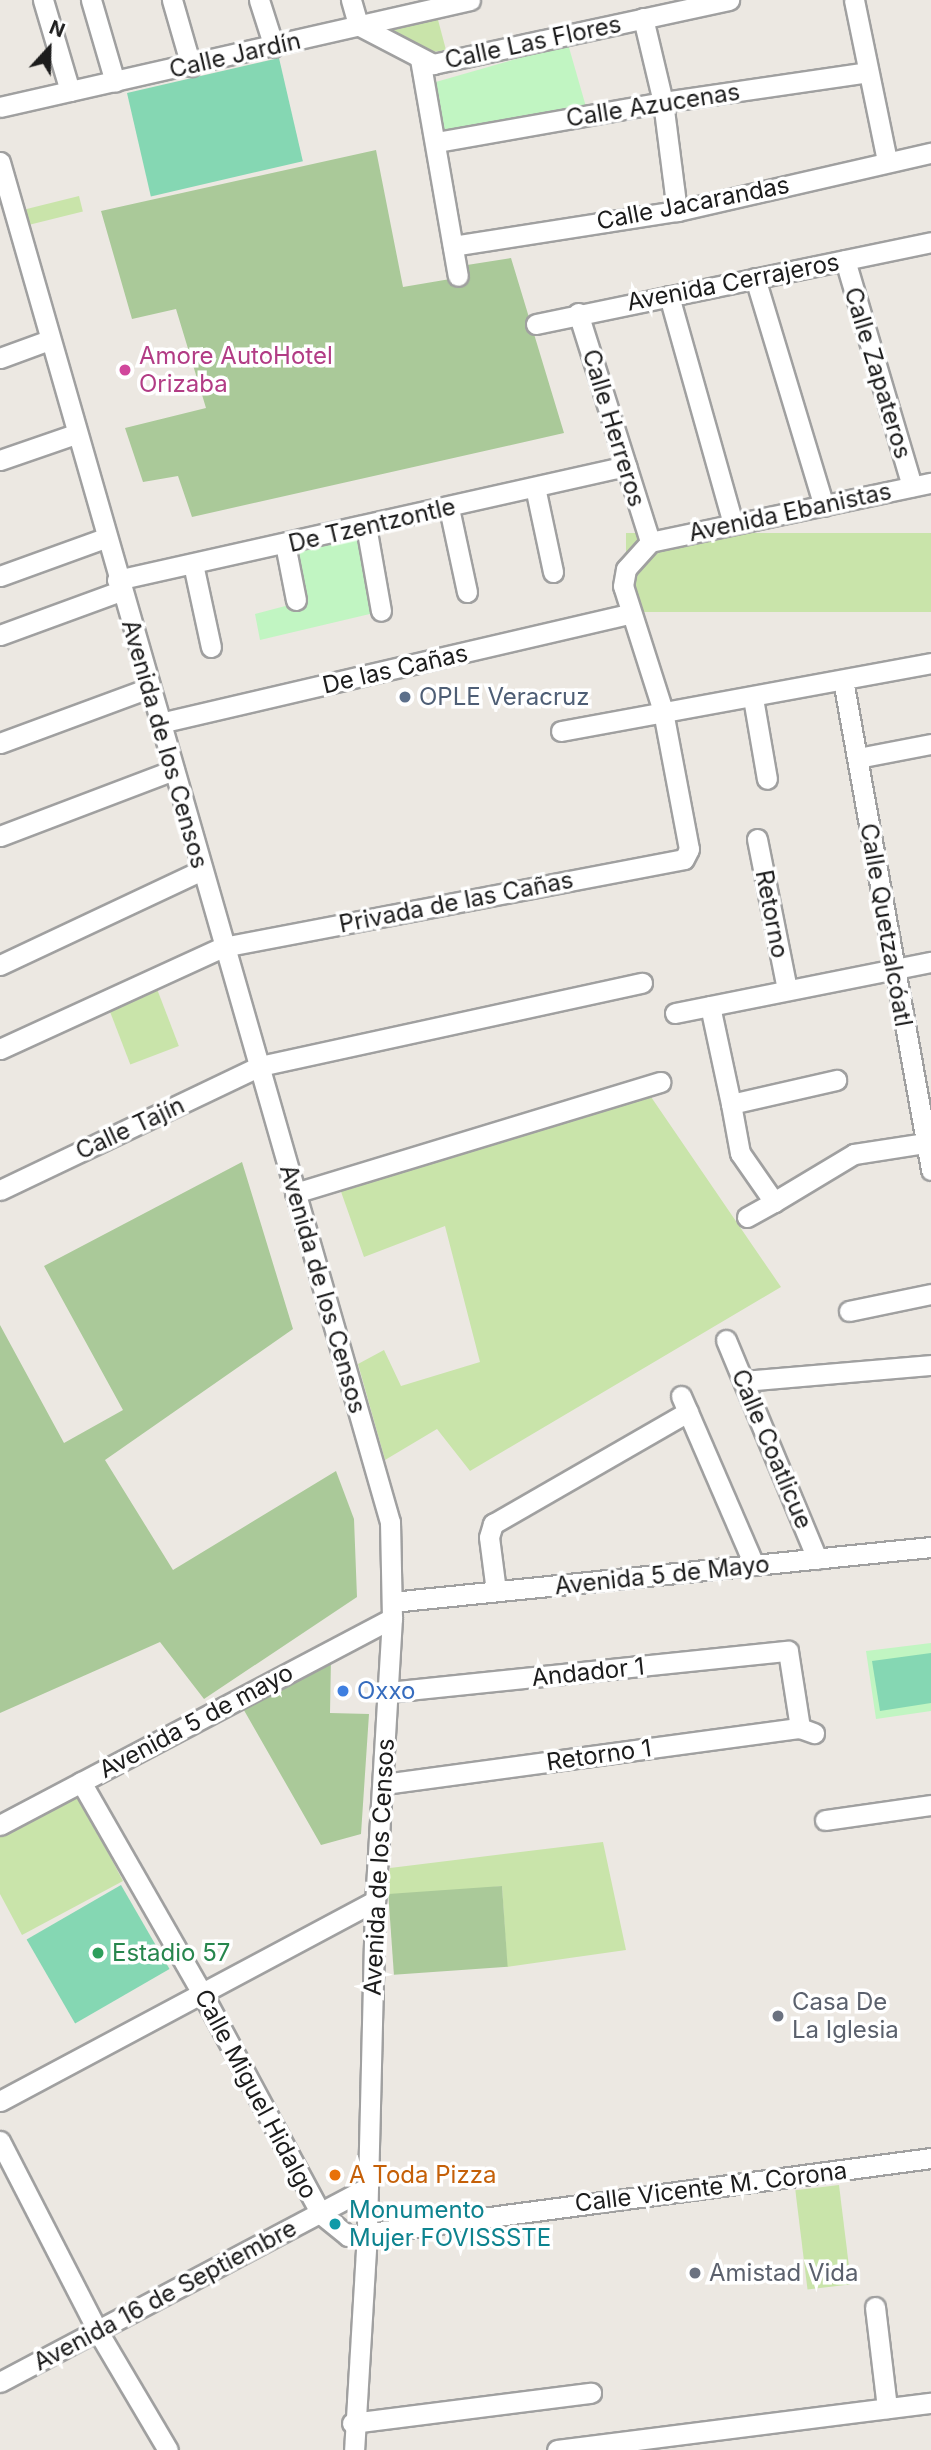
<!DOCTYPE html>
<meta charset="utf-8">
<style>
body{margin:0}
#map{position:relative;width:931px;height:2450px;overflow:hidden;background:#ece8e2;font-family:Inter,sans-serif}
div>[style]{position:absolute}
.grass>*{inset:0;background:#c9e4aa;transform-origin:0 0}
.forest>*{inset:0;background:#aac999;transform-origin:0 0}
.park>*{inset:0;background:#c1f5c2;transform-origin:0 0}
.pitch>*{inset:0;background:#85d7b3;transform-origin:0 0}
.roads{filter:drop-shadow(2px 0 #a0a0a0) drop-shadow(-2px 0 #a0a0a0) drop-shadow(0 2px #a0a0a0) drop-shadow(0 -2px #a0a0a0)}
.minor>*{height:19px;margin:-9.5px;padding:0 9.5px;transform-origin:9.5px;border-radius:9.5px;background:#fff}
.dots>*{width:19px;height:19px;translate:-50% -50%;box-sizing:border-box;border:4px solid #fff;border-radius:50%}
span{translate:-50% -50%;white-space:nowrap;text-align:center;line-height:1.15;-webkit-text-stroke:7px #fff;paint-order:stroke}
.street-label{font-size:24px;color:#1c1c1c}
.hotel-label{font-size:24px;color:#b23c85}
.left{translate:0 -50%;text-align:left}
.service-label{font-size:24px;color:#4e5e75}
.shop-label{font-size:24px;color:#366cbe}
.leisure-label{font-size:24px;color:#27864d}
.worship-label{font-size:24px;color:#5b616d}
.food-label{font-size:24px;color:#c56008}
.culture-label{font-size:24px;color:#0d838f}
.north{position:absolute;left:14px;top:14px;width:70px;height:70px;-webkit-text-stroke:5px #fff;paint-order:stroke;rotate:22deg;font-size:19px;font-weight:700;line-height:28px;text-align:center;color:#1c1c1c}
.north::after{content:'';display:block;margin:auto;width:24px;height:32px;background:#1c1c1c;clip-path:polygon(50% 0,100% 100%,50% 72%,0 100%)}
</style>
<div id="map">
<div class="grass">
<i style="clip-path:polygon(437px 16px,446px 50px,427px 53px,380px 32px)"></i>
<i style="left:79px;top:196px;width:16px;height:55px;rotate:76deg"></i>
<i style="left:931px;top:533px;width:79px;height:305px;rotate:90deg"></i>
<i style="left:157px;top:989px;width:61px;height:52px;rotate:69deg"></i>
<i style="clip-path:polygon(647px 1091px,781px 1287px,470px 1471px,437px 1429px,385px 1460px,358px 1364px,384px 1350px,401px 1386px,480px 1362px,445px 1226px,364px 1257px,339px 1186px)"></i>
<i style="clip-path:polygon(77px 1794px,123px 1881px,22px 1935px,0 1894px,0 1834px)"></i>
<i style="clip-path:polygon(603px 1842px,626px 1950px,507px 1967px,502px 1886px,389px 1900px,390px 1868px)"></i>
<i style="left:839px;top:2185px;width:100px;height:44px;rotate:83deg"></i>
</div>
<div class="forest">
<i style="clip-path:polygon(376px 150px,403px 287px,468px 276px,467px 265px,511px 258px,564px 433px,192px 517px,178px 476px,143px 482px,125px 428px,206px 408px,176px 309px,132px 319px,101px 211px)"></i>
<i style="clip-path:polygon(242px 1162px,293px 1329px,105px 1460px,173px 1570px,336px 1471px,354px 1519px,357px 1597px,204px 1699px,160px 1642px,0 1713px,0 1325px,64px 1443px,123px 1410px,44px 1266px)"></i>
<i style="clip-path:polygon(331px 1658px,330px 1713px,369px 1714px,361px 1834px,321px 1845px,241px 1705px)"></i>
<i style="left:502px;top:1886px;width:81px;height:114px;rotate:86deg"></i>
</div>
<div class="park">
<i style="left:568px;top:44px;width:64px;height:143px;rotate:74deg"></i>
<i style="clip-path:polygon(357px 536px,374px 613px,260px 640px,255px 614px,308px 600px,297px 549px)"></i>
<i style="clip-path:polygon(931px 1643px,931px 1711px,876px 1719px,866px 1651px)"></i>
</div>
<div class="pitch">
<i style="left:279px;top:58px;width:106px;height:156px;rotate:77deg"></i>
<i style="clip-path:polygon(931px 1653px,931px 1703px,880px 1711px,872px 1661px)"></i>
<i style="left:121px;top:1885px;width:97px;height:109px;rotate:60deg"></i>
</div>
<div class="roads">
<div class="minor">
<i style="left:43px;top:0;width:95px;rotate:73.5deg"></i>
<i style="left:91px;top:0;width:85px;rotate:73.7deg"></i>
<i style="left:172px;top:0;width:69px;rotate:73.9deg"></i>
<i style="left:259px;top:0;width:49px;rotate:72.3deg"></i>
<i style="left:351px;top:0;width:26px;rotate:74deg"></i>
<i style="left:358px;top:25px;width:85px;rotate:27.5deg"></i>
<i style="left:433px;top:64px;width:303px;rotate:-12.2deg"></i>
<i style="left:854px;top:0;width:164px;rotate:78.4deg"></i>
<i style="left:643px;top:18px;width:86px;rotate:76.6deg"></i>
<i style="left:663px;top:102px;width:110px;rotate:82.7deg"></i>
<i style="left:420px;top:59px;width:220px;rotate:80.1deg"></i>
<i style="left:0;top:107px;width:482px;rotate:-12.8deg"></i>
<i style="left:437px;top:142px;width:230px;rotate:-10deg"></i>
<i style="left:663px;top:102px;width:207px;rotate:-8.3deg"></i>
<i style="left:0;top:162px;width:1415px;rotate:74deg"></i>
<i style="left:390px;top:1522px;width:96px;rotate:88.8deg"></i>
<i style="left:392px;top:1618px;width:284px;rotate:93.4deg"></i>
<i style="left:375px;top:1901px;width:332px;rotate:91.4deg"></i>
<i style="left:367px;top:2233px;width:217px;rotate:93.4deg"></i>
<i style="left:453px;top:246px;width:227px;rotate:-8.9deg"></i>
<i style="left:677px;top:211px;width:261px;rotate:-12.9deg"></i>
<i style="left:845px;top:260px;width:236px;rotate:73.5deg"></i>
<i style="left:755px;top:278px;width:238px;rotate:73.2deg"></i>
<i style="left:669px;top:296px;width:236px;rotate:74.3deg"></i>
<i style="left:578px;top:313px;width:240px;rotate:72.5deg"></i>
<i style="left:536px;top:324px;width:403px;rotate:-11.7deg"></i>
<i style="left:0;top:358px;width:52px;rotate:-20.2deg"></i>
<i style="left:0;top:460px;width:79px;rotate:-19.1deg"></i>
<i style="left:535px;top:487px;width:87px;rotate:78deg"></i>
<i style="left:449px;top:508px;width:86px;rotate:77.9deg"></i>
<i style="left:366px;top:526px;width:86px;rotate:80deg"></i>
<i style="left:650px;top:542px;width:287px;rotate:-11.9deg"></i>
<i style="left:285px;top:544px;width:57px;rotate:78.9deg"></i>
<i style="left:193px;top:564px;width:85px;rotate:77.8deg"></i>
<i style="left:0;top:576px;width:112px;rotate:-19.9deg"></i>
<i style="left:117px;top:580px;width:522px;rotate:-12.62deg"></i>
<i style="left:0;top:635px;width:128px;rotate:-20.1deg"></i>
<i style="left:843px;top:680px;width:498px;rotate:79.8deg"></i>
<i style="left:753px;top:698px;width:82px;rotate:80.2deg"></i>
<i style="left:160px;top:723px;width:482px;rotate:-13.1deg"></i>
<i style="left:561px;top:731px;width:376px;rotate:-10.4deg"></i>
<i style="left:0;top:743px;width:159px;rotate:-20.3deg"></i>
<i style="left:858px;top:758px;width:74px;rotate:-10.9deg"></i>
<i style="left:0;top:836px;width:186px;rotate:-20.8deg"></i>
<i style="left:757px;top:839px;width:153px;rotate:78.7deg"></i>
<i style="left:0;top:965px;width:223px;rotate:-25.2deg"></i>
<i style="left:710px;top:1006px;width:100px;rotate:77.9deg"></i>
<i style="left:731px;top:1104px;width:108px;rotate:-12.9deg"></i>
<i style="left:675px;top:1013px;width:261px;rotate:-11.3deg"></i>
<i style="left:0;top:1049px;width:245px;rotate:-24.6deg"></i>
<i style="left:223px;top:947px;width:469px;rotate:-10.8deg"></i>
<i style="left:684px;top:859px;width:11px;rotate:-63deg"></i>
<i style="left:689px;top:849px;width:140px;rotate:-100.7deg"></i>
<i style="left:663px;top:711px;width:131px;rotate:-107.7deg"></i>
<i style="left:623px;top:586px;width:17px;rotate:-80deg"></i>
<i style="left:626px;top:569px;width:36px;rotate:-48deg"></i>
<i style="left:731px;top:1104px;width:50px;rotate:79.6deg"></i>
<i style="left:740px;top:1153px;width:60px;rotate:55.2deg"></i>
<i style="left:774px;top:1202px;width:93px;rotate:-31deg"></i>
<i style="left:854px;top:1154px;width:71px;rotate:-8.9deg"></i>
<i style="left:0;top:1190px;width:288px;rotate:-25.5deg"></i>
<i style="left:260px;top:1066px;width:391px;rotate:-12.3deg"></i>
<i style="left:295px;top:1193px;width:382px;rotate:-16.9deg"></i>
<i style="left:747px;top:1217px;width:31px;rotate:-29deg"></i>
<i style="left:849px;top:1311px;width:84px;rotate:-11.7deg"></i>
<i style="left:726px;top:1340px;width:237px;rotate:67.4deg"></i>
<i style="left:744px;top:1381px;width:188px;rotate:-4.9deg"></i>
<i style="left:681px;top:1396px;width:184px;rotate:66.6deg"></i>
<i style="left:496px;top:1591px;width:54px;rotate:-97.4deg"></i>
<i style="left:489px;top:1537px;width:14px;rotate:-73deg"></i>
<i style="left:493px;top:1524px;width:225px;rotate:-29.9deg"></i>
<i style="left:392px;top:1602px;width:542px;rotate:-5.83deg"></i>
<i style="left:388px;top:1692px;width:402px;rotate:-5.9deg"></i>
<i style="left:788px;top:1651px;width:78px;rotate:81.1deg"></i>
<i style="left:81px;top:1782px;width:243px;rotate:60.2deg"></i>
<i style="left:202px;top:1993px;width:251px;rotate:61.7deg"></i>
<i style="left:321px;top:2214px;width:35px;rotate:39deg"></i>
<i style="left:348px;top:2236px;width:588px;rotate:-7.62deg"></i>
<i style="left:384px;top:1784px;width:420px;rotate:-7.7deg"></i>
<i style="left:800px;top:1728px;width:15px;rotate:20deg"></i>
<i style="left:825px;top:1820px;width:107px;rotate:-8.1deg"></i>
<i style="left:0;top:1825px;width:443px;rotate:-27.8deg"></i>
<i style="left:0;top:2101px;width:425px;rotate:-28.1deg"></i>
<i style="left:0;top:2141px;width:212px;rotate:62.8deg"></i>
<i style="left:97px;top:2330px;width:139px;rotate:59.4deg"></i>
<i style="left:875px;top:2307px;width:102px;rotate:83.2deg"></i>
<i style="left:0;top:2382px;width:414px;rotate:-27.9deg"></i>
<i style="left:352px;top:2423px;width:241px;rotate:-7.2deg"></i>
<i style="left:557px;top:2450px;width:377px;rotate:-7.2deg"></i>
</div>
</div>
<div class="dots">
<i style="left:125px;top:370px;background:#d1479c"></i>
<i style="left:405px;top:697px;background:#5c6f8a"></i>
<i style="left:343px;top:1691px;background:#3f7fe0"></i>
<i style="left:98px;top:1953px;background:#2e9e5b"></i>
<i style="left:778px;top:2016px;background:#6b7280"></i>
<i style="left:335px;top:2175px;background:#e8710a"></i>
<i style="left:335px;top:2224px;background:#0f9aa8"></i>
<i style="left:695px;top:2273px;background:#6b7280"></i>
</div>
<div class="street-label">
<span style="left:533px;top:42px;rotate:-12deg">Calle Las Flores</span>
<span style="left:235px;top:55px;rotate:-13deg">Calle Jardín</span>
<span style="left:653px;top:105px;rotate:-9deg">Calle Azucenas</span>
<span style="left:693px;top:203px;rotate:-11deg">Calle Jacarandas</span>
<span style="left:733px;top:282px;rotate:-11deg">Avenida Cerrajeros</span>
<span style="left:878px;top:373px;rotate:73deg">Calle Zapateros</span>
<span style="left:614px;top:428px;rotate:73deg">Calle Herreros</span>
<span style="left:790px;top:512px;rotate:-12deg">Avenida Ebanistas</span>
<span style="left:372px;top:525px;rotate:-13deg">De Tzentzontle</span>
<span style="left:395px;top:669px;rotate:-13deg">De las Cañas</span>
<span style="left:165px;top:744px;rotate:74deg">Avenida de los Censos</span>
<span style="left:456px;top:902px;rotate:-11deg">Privada de las Cañas</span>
<span style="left:772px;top:914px;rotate:79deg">Retorno</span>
<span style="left:886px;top:925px;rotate:80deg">Calle Quetzalcóatl</span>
<span style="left:130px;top:1128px;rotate:-25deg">Calle Tajín</span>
<span style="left:323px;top:1289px;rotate:74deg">Avenida de los Censos</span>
<span style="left:772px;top:1449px;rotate:67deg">Calle Coatlicue</span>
<span style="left:662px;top:1575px;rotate:-6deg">Avenida 5 de Mayo</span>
<span style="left:588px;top:1672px;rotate:-6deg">Andador 1</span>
<span style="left:196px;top:1721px;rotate:-28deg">Avenida 5 de mayo</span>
<span style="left:599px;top:1755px;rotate:-8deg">Retorno 1</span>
<span style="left:379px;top:1867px;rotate:-87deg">Avenida de los Censos</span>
<span style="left:256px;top:2094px;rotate:62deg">Calle Miguel Hidalgo</span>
<span style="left:711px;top:2187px;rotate:-7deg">Calle Vicente M. Corona</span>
<span style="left:165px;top:2295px;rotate:-28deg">Avenida 16 de Septiembre</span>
</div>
<div class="hotel-label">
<span class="left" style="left:139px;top:370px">Amore AutoHotel<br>Orizaba</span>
</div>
<div class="service-label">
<span class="left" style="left:419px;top:697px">OPLE Veracruz</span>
</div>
<div class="shop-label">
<span class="left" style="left:357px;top:1691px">Oxxo</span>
</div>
<div class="leisure-label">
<span class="left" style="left:112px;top:1953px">Estadio 57</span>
</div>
<div class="worship-label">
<span class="left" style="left:792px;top:2016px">Casa De<br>La Iglesia</span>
<span class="left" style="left:709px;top:2273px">Amistad Vida</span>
</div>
<div class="food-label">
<span class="left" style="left:349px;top:2175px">A Toda Pizza</span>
</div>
<div class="culture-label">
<span class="left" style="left:349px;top:2224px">Monumento<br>Mujer FOVISSSTE</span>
</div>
<div class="north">N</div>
</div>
